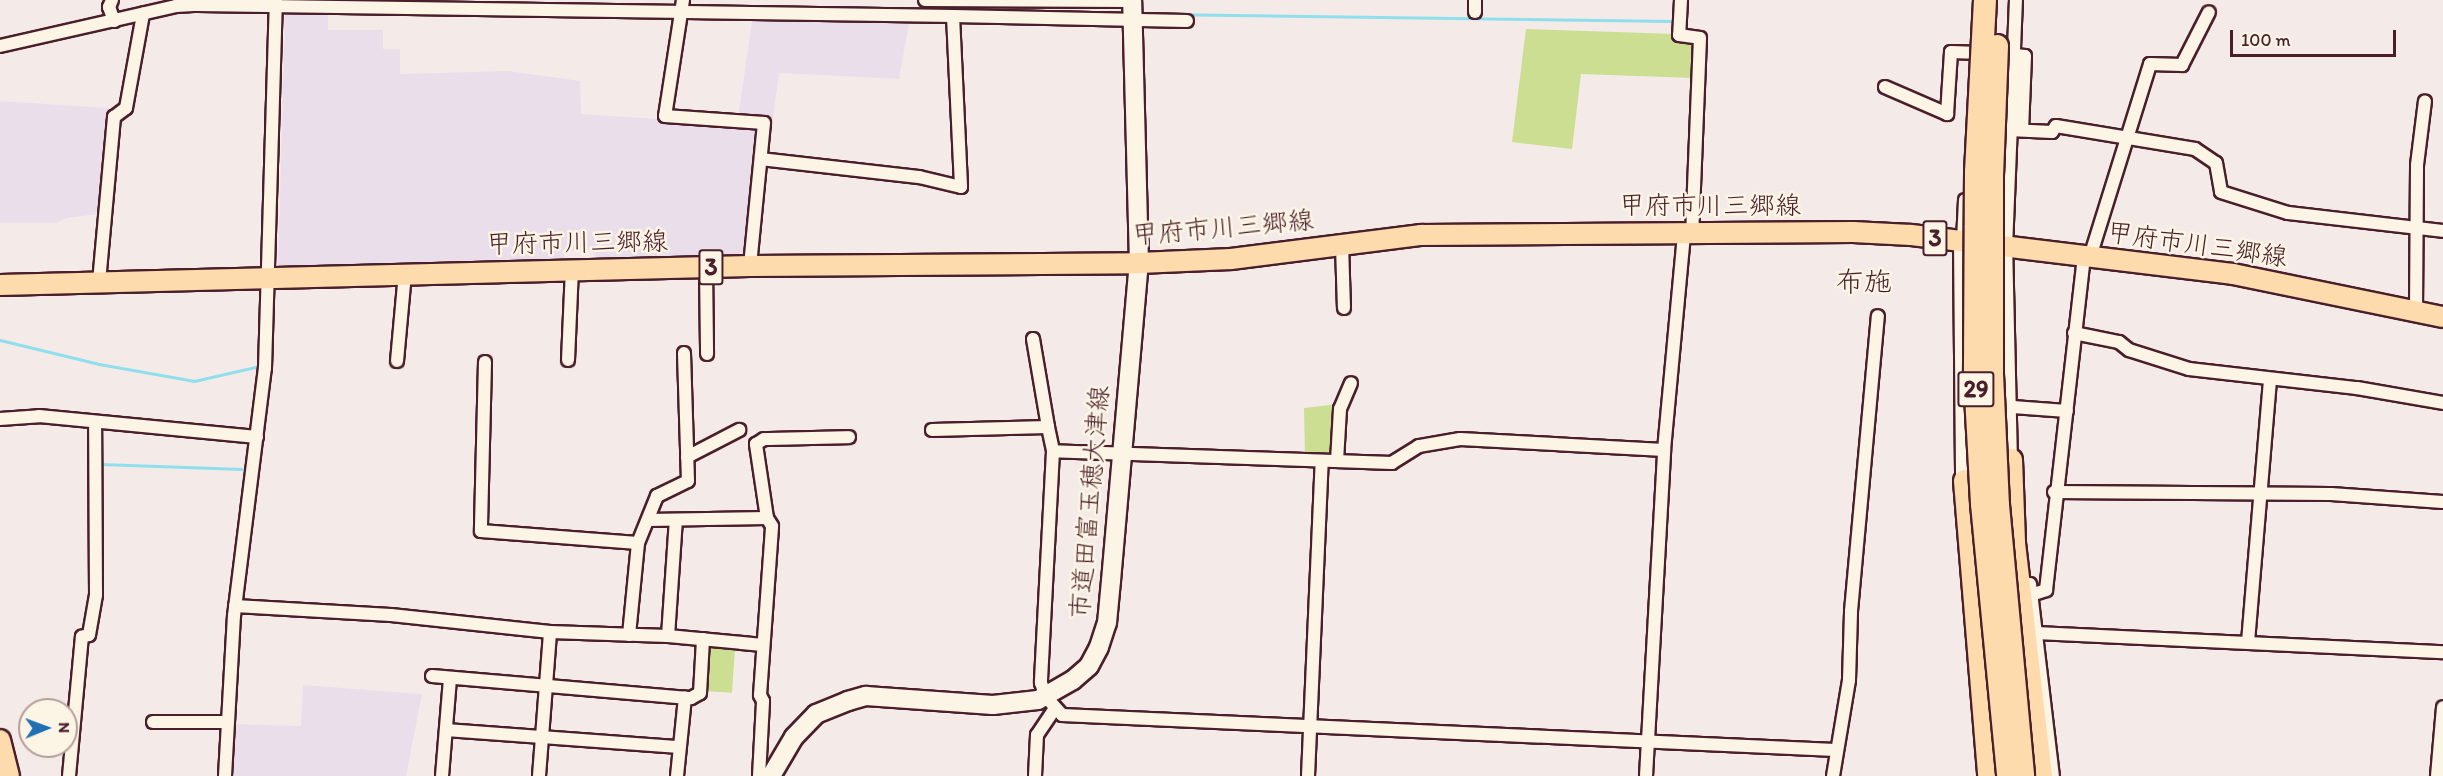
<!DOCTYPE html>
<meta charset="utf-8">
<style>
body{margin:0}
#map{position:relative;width:2443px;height:776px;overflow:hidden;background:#f4ebe8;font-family:Itim,"Klee One",sans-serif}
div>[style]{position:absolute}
.built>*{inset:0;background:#ebdeeb}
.green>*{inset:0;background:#cbde92;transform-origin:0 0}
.stream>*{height:3px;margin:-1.5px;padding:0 1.5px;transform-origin:1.5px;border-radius:1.5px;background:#8fdfec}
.roads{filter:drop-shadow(2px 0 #4a1f2b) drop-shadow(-2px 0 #4a1f2b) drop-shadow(0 2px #4a1f2b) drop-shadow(0 -2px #4a1f2b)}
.street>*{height:12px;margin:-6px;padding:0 6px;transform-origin:6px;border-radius:6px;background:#fcf5e5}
.secondary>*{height:18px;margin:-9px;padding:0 9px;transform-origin:9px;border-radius:9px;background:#fcf5e5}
.primary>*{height:20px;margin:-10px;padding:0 10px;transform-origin:10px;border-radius:10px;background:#fddbac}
.highway>*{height:22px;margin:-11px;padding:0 11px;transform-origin:11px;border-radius:11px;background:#fddbac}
.bridges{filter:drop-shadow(2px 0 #4a1f2b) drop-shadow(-2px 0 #4a1f2b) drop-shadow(0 2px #4a1f2b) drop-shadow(0 -2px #4a1f2b)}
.highway-bridge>*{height:22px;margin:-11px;padding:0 11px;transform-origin:11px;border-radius:11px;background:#fddbac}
span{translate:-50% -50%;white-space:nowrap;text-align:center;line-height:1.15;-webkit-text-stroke:5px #fcf5e5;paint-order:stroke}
.shield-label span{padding:2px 4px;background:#fcf5e5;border:2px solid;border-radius:4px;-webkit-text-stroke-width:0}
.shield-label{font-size:24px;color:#4a1f2b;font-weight:700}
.street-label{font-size:26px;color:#4a1f2b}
.quarter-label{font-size:28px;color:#4a1f2b}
.north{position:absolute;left:18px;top:698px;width:60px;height:60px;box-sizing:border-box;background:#fcf5e5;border:2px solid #b59f9b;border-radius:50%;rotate:89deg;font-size:16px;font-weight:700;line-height:24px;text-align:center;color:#4a1f2b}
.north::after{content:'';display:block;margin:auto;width:21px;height:27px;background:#1f6fb2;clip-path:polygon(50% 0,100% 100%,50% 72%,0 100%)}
.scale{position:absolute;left:2230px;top:30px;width:166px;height:27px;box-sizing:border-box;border:3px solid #4a1f2b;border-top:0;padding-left:8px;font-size:18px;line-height:21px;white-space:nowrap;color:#4a1f2b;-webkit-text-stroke:4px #fcf5e5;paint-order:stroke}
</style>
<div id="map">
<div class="built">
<i style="clip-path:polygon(285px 12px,328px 13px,328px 30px,383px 30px,383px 49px,400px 49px,400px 74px,508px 71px,580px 81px,581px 114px,737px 124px,753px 15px,910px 18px,899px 79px,779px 73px,773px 118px,760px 127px,748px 259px,600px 260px,590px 250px,566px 251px,563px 262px,278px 267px)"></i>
<i style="clip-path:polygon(0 101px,109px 108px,99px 214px,66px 218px,57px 223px,0 223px)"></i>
<i style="clip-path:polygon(303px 685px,422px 694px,406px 776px,231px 776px,235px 724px,301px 726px)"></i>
</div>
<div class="green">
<i style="clip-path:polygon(1526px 29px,1675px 34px,1675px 40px,1695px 45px,1694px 78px,1581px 74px,1572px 149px,1512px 142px)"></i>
<i style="clip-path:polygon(1338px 404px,1331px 455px,1305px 454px,1304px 408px)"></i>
<i style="left:707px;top:648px;width:28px;height:43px;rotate:4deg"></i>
</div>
<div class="stream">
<i style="left:338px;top:0;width:328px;rotate:1deg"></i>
<i style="left:165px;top:2px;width:10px;rotate:-11deg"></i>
<i style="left:1159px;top:14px;width:514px;rotate:0.78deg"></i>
<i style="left:0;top:340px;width:102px;rotate:13.6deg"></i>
<i style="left:99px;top:364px;width:97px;rotate:10.1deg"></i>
<i style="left:194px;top:381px;width:63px;rotate:-12.9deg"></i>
<i style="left:100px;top:464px;width:142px;rotate:2deg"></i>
</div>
<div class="roads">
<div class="street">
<i style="left:112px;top:0;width:8px;rotate:113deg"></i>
<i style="left:109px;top:7px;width:15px;rotate:70deg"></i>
<i style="left:683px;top:0;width:117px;rotate:98.8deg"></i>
<i style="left:665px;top:116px;width:99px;rotate:4deg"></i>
<i style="left:764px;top:123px;width:144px;rotate:95.6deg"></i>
<i style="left:925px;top:0;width:207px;rotate:0.3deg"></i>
<i style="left:1475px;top:0;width:12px;rotate:90deg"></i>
<i style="left:1681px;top:0;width:35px;rotate:93deg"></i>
<i style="left:1679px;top:35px;width:21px;rotate:8deg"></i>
<i style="left:1700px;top:38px;width:195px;rotate:92.3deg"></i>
<i style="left:953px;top:16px;width:234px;rotate:1.2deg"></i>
<i style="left:0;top:46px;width:180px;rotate:-12.8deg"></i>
<i style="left:176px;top:6px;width:22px;rotate:-3deg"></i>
<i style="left:198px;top:5px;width:755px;rotate:0.83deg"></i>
<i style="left:953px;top:16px;width:171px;rotate:87.3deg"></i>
<i style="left:961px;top:187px;width:43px;rotate:-166.6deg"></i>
<i style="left:919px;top:177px;width:158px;rotate:-173.5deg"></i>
<i style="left:2005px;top:54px;width:20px;rotate:6deg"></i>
<i style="left:2025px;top:56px;width:74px;rotate:92.3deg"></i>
<i style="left:1885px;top:87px;width:68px;rotate:23.5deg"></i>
<i style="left:1947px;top:114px;width:62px;rotate:-86.3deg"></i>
<i style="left:1951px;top:52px;width:36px;rotate:2deg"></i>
<i style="left:2009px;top:130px;width:43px;rotate:2.7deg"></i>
<i style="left:2052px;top:132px;width:7px;rotate:-56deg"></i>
<i style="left:2056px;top:126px;width:141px;rotate:9.4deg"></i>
<i style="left:2195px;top:149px;width:25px;rotate:34deg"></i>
<i style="left:2216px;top:163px;width:29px;rotate:80deg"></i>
<i style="left:2221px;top:192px;width:70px;rotate:17.4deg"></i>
<i style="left:2288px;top:213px;width:156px;rotate:6.6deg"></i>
<i style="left:1963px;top:241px;width:41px;rotate:-87.2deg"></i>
<i style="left:1342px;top:245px;width:63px;rotate:88.2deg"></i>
<i style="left:2090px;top:257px;width:202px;rotate:-72.7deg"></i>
<i style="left:2150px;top:64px;width:32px;rotate:2deg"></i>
<i style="left:2182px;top:65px;width:59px;rotate:-63deg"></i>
<i style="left:706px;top:267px;width:87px;rotate:89.3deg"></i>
<i style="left:99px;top:282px;width:166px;rotate:-84.8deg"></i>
<i style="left:114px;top:117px;width:15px;rotate:-37deg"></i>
<i style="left:126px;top:108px;width:96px;rotate:-79.7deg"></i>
<i style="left:2416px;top:311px;width:146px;rotate:-89.6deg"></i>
<i style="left:2417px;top:165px;width:64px;rotate:-82.9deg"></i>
<i style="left:2074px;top:333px;width:46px;rotate:11.3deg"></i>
<i style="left:2119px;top:342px;width:13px;rotate:39deg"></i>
<i style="left:2129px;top:350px;width:63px;rotate:17.6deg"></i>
<i style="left:2189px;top:369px;width:169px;rotate:6.5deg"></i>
<i style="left:2357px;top:388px;width:87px;rotate:9.9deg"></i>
<i style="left:1033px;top:339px;width:89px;rotate:80.3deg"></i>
<i style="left:568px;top:360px;width:90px;rotate:-87.5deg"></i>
<i style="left:397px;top:361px;width:88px;rotate:-84.8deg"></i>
<i style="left:485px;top:362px;width:169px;rotate:91.4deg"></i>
<i style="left:481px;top:531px;width:157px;rotate:4.4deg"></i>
<i style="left:1999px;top:406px;width:68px;rotate:4.2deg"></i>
<i style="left:0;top:419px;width:39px;rotate:-4deg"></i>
<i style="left:39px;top:416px;width:219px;rotate:5.5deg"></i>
<i style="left:932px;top:430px;width:116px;rotate:-1.5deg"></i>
<i style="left:1048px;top:427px;width:25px;rotate:78deg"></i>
<i style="left:1664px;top:450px;width:204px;rotate:-176.9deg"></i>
<i style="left:1460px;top:439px;width:42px;rotate:170.3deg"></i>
<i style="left:1419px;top:446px;width:32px;rotate:148deg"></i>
<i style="left:1392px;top:463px;width:339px;rotate:-178deg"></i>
<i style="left:1053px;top:451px;width:232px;rotate:93deg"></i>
<i style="left:1041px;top:683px;width:15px;rotate:70deg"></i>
<i style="left:1046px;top:697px;width:24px;rotate:48deg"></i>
<i style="left:1062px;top:715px;width:774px;rotate:2.59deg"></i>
<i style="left:687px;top:457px;width:59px;rotate:-27.4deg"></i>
<i style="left:1337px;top:461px;width:52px;rotate:-86.7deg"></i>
<i style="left:1340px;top:409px;width:28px;rotate:-67deg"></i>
<i style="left:2011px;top:463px;width:215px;rotate:-91.3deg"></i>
<i style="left:2006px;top:248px;width:248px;rotate:-87.7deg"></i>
<i style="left:2054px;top:492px;width:277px;rotate:0.4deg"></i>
<i style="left:2331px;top:494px;width:112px;rotate:4.1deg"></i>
<i style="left:648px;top:520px;width:119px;rotate:-1deg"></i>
<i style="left:2030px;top:584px;width:193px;rotate:83.2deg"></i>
<i style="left:2031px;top:595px;width:16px;rotate:-18deg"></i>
<i style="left:2046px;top:590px;width:335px;rotate:-83.5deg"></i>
<i style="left:235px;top:606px;width:156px;rotate:3.3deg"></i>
<i style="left:391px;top:615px;width:160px;rotate:6.1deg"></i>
<i style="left:550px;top:632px;width:118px;rotate:1.9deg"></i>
<i style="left:668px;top:636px;width:95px;rotate:5.4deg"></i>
<i style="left:2037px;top:633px;width:406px;rotate:2.7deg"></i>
<i style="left:629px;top:635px;width:92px;rotate:-84.4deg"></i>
<i style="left:638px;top:543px;width:51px;rotate:-68deg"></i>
<i style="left:657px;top:496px;width:34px;rotate:-26deg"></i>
<i style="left:688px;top:481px;width:128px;rotate:-91.8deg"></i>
<i style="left:668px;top:636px;width:116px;rotate:-86.1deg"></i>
<i style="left:2248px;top:642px;width:263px;rotate:-85.2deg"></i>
<i style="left:432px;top:676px;width:260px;rotate:4.9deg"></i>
<i style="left:691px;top:698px;width:10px;rotate:-29deg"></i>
<i style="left:700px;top:693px;width:54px;rotate:-86.8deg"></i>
<i style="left:153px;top:722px;width:75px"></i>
<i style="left:446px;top:730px;width:234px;rotate:4.2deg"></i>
<i style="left:69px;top:776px;width:140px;rotate:-84.7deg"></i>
<i style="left:82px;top:637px;width:7px;rotate:-16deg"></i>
<i style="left:89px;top:635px;width:41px;rotate:-80.1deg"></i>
<i style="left:96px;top:595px;width:173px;rotate:-90.3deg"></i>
<i style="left:225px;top:776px;width:160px;rotate:-86.8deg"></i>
<i style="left:234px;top:616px;width:250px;rotate:-82.9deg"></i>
<i style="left:265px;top:368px;width:367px;rotate:-88.3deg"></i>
<i style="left:442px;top:776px;width:98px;rotate:-85.3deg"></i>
<i style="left:539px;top:776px;width:144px;rotate:-85.6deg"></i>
<i style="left:677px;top:776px;width:79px;rotate:-84.2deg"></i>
<i style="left:759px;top:776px;width:75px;rotate:-86.9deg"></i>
<i style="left:763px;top:701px;width:7px;rotate:-117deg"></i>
<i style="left:760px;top:695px;width:169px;rotate:-85.9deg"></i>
<i style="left:772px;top:526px;width:9px;rotate:-122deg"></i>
<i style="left:767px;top:518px;width:75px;rotate:-98.5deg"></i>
<i style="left:756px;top:444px;width:9px;rotate:-32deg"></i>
<i style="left:764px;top:439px;width:85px;rotate:-1.3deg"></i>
<i style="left:1035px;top:776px;width:41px;rotate:-87.2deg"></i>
<i style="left:1037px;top:735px;width:30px;rotate:-56deg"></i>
<i style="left:1308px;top:776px;width:315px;rotate:-87.5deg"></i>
<i style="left:1646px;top:776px;width:326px;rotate:-86.8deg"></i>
<i style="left:1664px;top:450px;width:218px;rotate:-84.7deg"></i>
<i style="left:1833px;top:776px;width:97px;rotate:-80.5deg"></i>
<i style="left:1849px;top:680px;width:69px;rotate:-88.3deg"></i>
<i style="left:1851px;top:611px;width:296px;rotate:-84.8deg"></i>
<i style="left:2437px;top:776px;width:69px;rotate:-85deg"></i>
</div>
<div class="secondary">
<i style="left:1963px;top:241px;width:252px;rotate:89.5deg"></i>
<i style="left:771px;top:776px;width:45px;rotate:-59.5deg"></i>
<i style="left:794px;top:737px;width:32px;rotate:-46deg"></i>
<i style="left:816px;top:714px;width:35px;rotate:-22deg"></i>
<i style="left:848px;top:701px;width:19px;rotate:-16deg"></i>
<i style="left:866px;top:696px;width:127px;rotate:4.1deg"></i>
<i style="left:993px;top:705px;width:45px;rotate:-6.3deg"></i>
<i style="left:1038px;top:700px;width:40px;rotate:-29.7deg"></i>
<i style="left:1073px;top:680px;width:21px;rotate:-41deg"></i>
<i style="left:1089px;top:666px;width:21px;rotate:-62deg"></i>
<i style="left:1099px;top:647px;width:25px;rotate:-72deg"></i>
<i style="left:1107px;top:623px;width:42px;rotate:-84.6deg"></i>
<i style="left:1111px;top:581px;width:319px;rotate:-85deg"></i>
<i style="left:1139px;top:263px;width:263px;rotate:-91.5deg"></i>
</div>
<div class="primary">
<i style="left:0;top:285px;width:750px;rotate:-1.45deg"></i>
<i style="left:750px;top:266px;width:389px;rotate:-0.4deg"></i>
<i style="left:1139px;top:263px;width:92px;rotate:-2.5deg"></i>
<i style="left:1231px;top:259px;width:192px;rotate:-7.2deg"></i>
<i style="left:1421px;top:235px;width:432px;rotate:-0.4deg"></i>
<i style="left:1853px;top:232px;width:58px;rotate:3deg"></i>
<i style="left:1911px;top:235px;width:324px;rotate:6.9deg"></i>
<i style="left:2233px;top:274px;width:214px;rotate:11.6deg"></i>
<i style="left:0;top:740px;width:37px;rotate:76deg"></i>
</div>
<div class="highway">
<i style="left:2011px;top:460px;width:83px;rotate:87.9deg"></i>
<i style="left:2014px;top:543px;width:235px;rotate:83.4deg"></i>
<i style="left:1965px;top:481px;width:296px;rotate:85.3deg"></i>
</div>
</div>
<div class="bridges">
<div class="highway-bridge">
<i style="left:1985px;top:0;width:172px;rotate:93deg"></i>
<i style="left:1976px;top:172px;width:206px;rotate:90.3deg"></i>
<i style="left:1975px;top:378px;width:126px;rotate:86.8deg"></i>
<i style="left:1982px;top:504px;width:273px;rotate:84.5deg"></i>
<i style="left:1997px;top:46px;width:128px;rotate:92.2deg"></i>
<i style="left:1992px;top:174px;width:200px;rotate:90deg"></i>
<i style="left:1992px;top:374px;width:131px;rotate:87.4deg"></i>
<i style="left:1998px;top:505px;width:272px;rotate:84.7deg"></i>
</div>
</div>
<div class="shield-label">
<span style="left:1935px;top:238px">3</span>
<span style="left:711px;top:267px">3</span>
<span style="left:1976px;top:389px">29</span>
</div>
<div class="street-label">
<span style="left:1710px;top:206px">甲府市川三郷線</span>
<span style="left:1223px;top:228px;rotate:-5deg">甲府市川三郷線</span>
<span style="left:577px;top:243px;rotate:-1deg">甲府市川三郷線</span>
<span style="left:2197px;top:245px;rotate:8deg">甲府市川三郷線</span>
<span style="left:1090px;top:502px;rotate:-85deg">市道田富玉穂大津線</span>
</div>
<div class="quarter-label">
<span style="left:1864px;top:281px">布施</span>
</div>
<div class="north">N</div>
<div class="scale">100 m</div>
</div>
